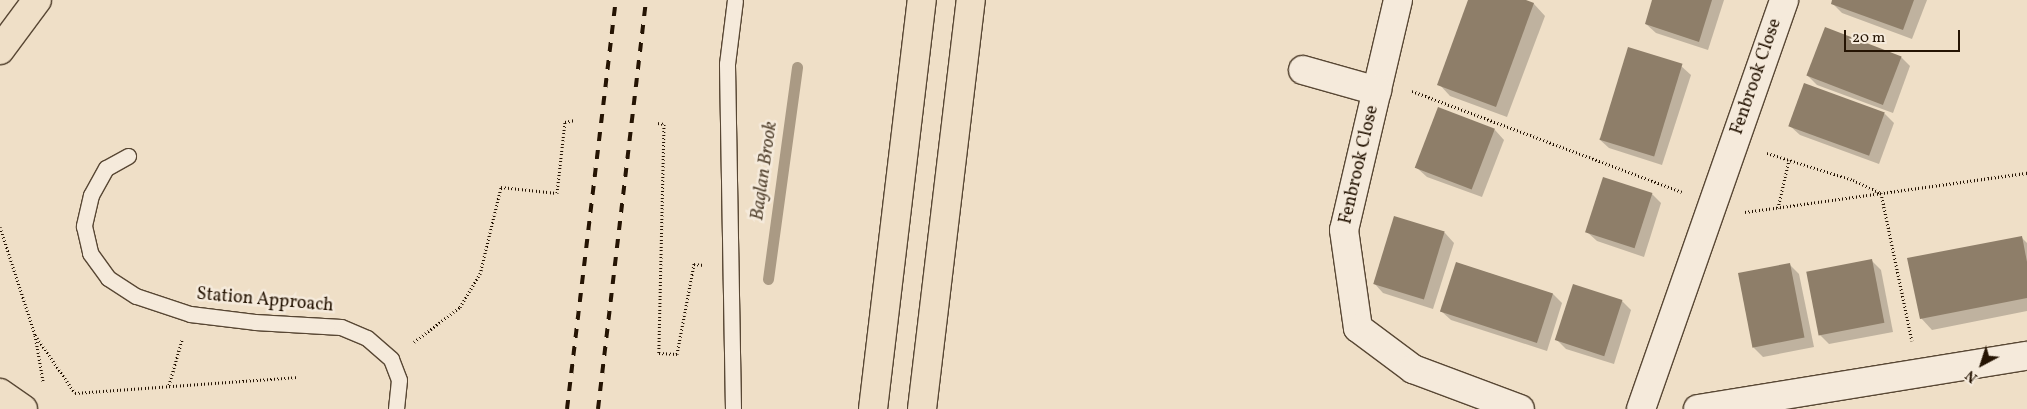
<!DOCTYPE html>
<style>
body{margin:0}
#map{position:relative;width:2027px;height:409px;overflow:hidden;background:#efdfc7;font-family:Vollkorn,serif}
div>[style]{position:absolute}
.shadow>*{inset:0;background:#0003}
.stream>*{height:11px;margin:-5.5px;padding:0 5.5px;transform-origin:5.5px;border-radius:5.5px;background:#aa9a84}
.building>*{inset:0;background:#8e7e69;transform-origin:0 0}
.path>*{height:3px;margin-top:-1.5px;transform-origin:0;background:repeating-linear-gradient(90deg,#251403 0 1px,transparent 0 3.5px)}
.roads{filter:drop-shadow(1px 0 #584734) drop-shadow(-1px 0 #584734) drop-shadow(0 1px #584734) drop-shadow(0 -1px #584734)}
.lane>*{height:15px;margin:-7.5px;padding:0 7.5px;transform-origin:7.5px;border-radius:7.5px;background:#f5eadb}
.street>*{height:28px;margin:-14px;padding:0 14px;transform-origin:14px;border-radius:14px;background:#f5eadb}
.primary>*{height:28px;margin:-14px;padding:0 14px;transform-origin:14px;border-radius:14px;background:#efdfc7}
.highway>*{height:28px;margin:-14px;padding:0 14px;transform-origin:14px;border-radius:14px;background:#efdfc7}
.rail>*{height:4px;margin-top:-2px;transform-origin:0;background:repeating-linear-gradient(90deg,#251403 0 9px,transparent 0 18px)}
span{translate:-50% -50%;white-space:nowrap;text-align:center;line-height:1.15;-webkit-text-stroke:5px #f5eadb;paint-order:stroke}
.street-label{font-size:18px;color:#251403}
.water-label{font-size:19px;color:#5a4a37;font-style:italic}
.north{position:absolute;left:1957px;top:339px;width:50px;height:50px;-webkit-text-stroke:4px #f5eadb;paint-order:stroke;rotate:220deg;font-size:14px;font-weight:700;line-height:20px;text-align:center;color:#251403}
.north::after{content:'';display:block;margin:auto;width:18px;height:22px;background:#251403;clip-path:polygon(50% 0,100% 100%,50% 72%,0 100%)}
.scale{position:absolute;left:1844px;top:30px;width:116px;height:22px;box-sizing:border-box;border:2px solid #251403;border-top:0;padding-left:6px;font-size:15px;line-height:18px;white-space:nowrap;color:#251403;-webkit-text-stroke:4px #f5eadb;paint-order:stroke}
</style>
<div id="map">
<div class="shadow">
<i style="clip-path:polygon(1470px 0,1522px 0,1534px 4px,1545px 16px,1507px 117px,1450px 96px,1439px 84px)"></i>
<i style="clip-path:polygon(1654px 0,1724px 0,1708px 50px,1656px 33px,1646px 24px)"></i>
<i style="clip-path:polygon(1833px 0,1927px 0,1912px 39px,1842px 13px,1832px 3px)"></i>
<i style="clip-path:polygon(1901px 57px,1910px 66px,1893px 113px,1817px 85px,1808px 76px)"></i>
<i style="clip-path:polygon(1681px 66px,1691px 75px,1662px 165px,1609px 148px,1599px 139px)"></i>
<i style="clip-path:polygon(1885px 114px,1894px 123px,1879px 164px,1800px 135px,1790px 126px)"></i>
<i style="clip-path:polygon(1495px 130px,1504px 140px,1482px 197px,1427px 177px,1417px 168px)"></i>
<i style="clip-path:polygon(1652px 194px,1661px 203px,1644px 257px,1597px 241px,1587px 232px)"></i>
<i style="clip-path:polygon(1395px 217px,1445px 233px,1454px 243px,1433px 309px,1383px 293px,1374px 283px)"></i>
<i style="clip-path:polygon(2021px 237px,2027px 243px,2027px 311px,1932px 330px,1921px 318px)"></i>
<i style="clip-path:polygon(1872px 261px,1881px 270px,1893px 332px,1829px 344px,1820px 335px,1808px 273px)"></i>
<i style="clip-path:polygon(1457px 263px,1553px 294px,1562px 303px,1547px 351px,1451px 320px,1441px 311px)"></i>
<i style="clip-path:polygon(1790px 265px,1799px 274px,1814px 347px,1763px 357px,1754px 348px)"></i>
<i style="clip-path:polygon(1622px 301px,1631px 310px,1614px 364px,1566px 349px,1557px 340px)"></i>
</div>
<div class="stream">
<i style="left:768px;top:279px;width:214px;rotate:-82.2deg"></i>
</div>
<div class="building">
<i style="clip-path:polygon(1468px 0,1526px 0,1534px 3px,1496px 107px,1437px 85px)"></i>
<i style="clip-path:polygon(1652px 0,1712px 0,1699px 42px,1645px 24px)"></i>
<i style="clip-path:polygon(1832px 0,1914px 0,1903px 30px,1831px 4px)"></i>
<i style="left:1825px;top:27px;width:82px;height:52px;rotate:21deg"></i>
<i style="left:1628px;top:47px;width:57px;height:97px;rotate:17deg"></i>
<i style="left:1804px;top:83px;width:86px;height:46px;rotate:20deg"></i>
<i style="left:1438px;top:107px;width:61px;height:65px;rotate:21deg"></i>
<i style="left:1603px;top:177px;width:52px;height:58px;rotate:18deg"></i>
<i style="left:1394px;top:216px;width:53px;height:71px;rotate:17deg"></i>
<i style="clip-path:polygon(2022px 236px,2027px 262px,2027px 298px,1920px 319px,1907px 258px)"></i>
<i style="left:1872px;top:259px;width:65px;height:67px;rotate:79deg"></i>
<i style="left:1456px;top:262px;width:102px;height:52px;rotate:18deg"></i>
<i style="left:1790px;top:263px;width:76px;height:53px;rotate:79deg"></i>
<i style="left:1573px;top:284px;width:52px;height:59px;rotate:18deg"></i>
</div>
<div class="path">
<i style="left:1412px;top:91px;width:288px;rotate:20.5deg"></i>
<i style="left:658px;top:123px;width:6px;rotate:9deg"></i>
<i style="left:664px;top:124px;width:229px;rotate:91.3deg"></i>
<i style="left:659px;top:353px;width:18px;rotate:3deg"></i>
<i style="left:677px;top:354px;width:92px;rotate:-79.3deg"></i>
<i style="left:694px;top:264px;width:10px;rotate:6deg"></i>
<i style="left:1767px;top:153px;width:90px;rotate:17.4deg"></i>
<i style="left:1853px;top:180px;width:31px;rotate:25deg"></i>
<i style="left:1881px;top:193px;width:151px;rotate:78.2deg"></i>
<i style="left:1778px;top:208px;width:49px;rotate:-77.1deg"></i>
<i style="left:1745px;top:212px;width:285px;rotate:-7.9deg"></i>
<i style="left:0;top:227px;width:114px;rotate:72deg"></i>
<i style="left:35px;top:335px;width:47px;rotate:80.1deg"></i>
<i style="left:35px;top:335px;width:70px;rotate:55.4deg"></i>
<i style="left:75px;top:393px;width:222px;rotate:-4.1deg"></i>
<i style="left:414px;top:342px;width:58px;rotate:-37.3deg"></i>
<i style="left:460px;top:307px;width:39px;rotate:-59deg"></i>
<i style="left:480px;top:274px;width:89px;rotate:-76.4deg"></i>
<i style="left:501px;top:187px;width:56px;rotate:6.1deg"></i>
<i style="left:557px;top:193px;width:71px;rotate:-83.6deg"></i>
<i style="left:565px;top:122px;width:10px;rotate:-11deg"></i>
<i style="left:169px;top:385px;width:47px;rotate:-73.9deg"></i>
</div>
<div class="roads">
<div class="lane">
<i style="left:128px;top:156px;width:25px;rotate:151deg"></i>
<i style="left:106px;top:168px;width:31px;rotate:119deg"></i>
<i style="left:91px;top:195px;width:32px;rotate:103deg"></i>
<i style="left:84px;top:226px;width:28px;rotate:77deg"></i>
<i style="left:90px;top:253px;width:31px;rotate:54deg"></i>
<i style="left:108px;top:278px;width:33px;rotate:33deg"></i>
<i style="left:136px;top:296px;width:57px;rotate:18.4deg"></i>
<i style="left:190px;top:314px;width:65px;rotate:7deg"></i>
<i style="left:255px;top:322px;width:86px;rotate:3.3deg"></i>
<i style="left:341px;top:327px;width:28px;rotate:23deg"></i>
<i style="left:367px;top:338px;width:32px;rotate:41deg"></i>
<i style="left:391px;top:359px;width:22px;rotate:69deg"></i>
<i style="left:399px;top:380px;width:29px;rotate:96deg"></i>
<i style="left:733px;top:409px;width:345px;rotate:-91deg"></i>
<i style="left:727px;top:64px;width:64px;rotate:-82.9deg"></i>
</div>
<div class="street">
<i style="left:1398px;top:0;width:236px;rotate:103.2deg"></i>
<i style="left:1344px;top:230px;width:99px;rotate:81.9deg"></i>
<i style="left:1358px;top:328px;width:69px;rotate:36.7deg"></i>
<i style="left:1413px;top:369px;width:114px;rotate:20.5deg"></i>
<i style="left:1303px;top:70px;width:77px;rotate:15.8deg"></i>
<i style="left:1641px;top:409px;width:433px;rotate:-70.7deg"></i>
<i style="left:1698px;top:409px;width:333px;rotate:-9.2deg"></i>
</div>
<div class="primary">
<i style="left:0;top:393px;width:28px;rotate:35deg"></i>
</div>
<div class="highway">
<i style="left:0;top:50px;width:62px;rotate:-53.5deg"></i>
<i style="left:873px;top:409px;width:412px;rotate:-83.2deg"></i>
<i style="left:922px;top:409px;width:412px;rotate:-83.2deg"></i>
</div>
</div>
<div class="rail">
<i style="left:567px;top:409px;width:412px;rotate:-83.2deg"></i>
<i style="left:598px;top:409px;width:412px;rotate:-83.3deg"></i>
</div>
<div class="street-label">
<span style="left:1757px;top:77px;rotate:-71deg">Fenbrook Close</span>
<span style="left:1360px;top:165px;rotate:-77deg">Fenbrook Close</span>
<span style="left:265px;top:301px;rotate:5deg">Station Approach</span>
</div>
<div class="water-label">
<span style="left:765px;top:171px;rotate:-82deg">Baglan Brook</span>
</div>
<div class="north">N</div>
<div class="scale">20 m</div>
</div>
